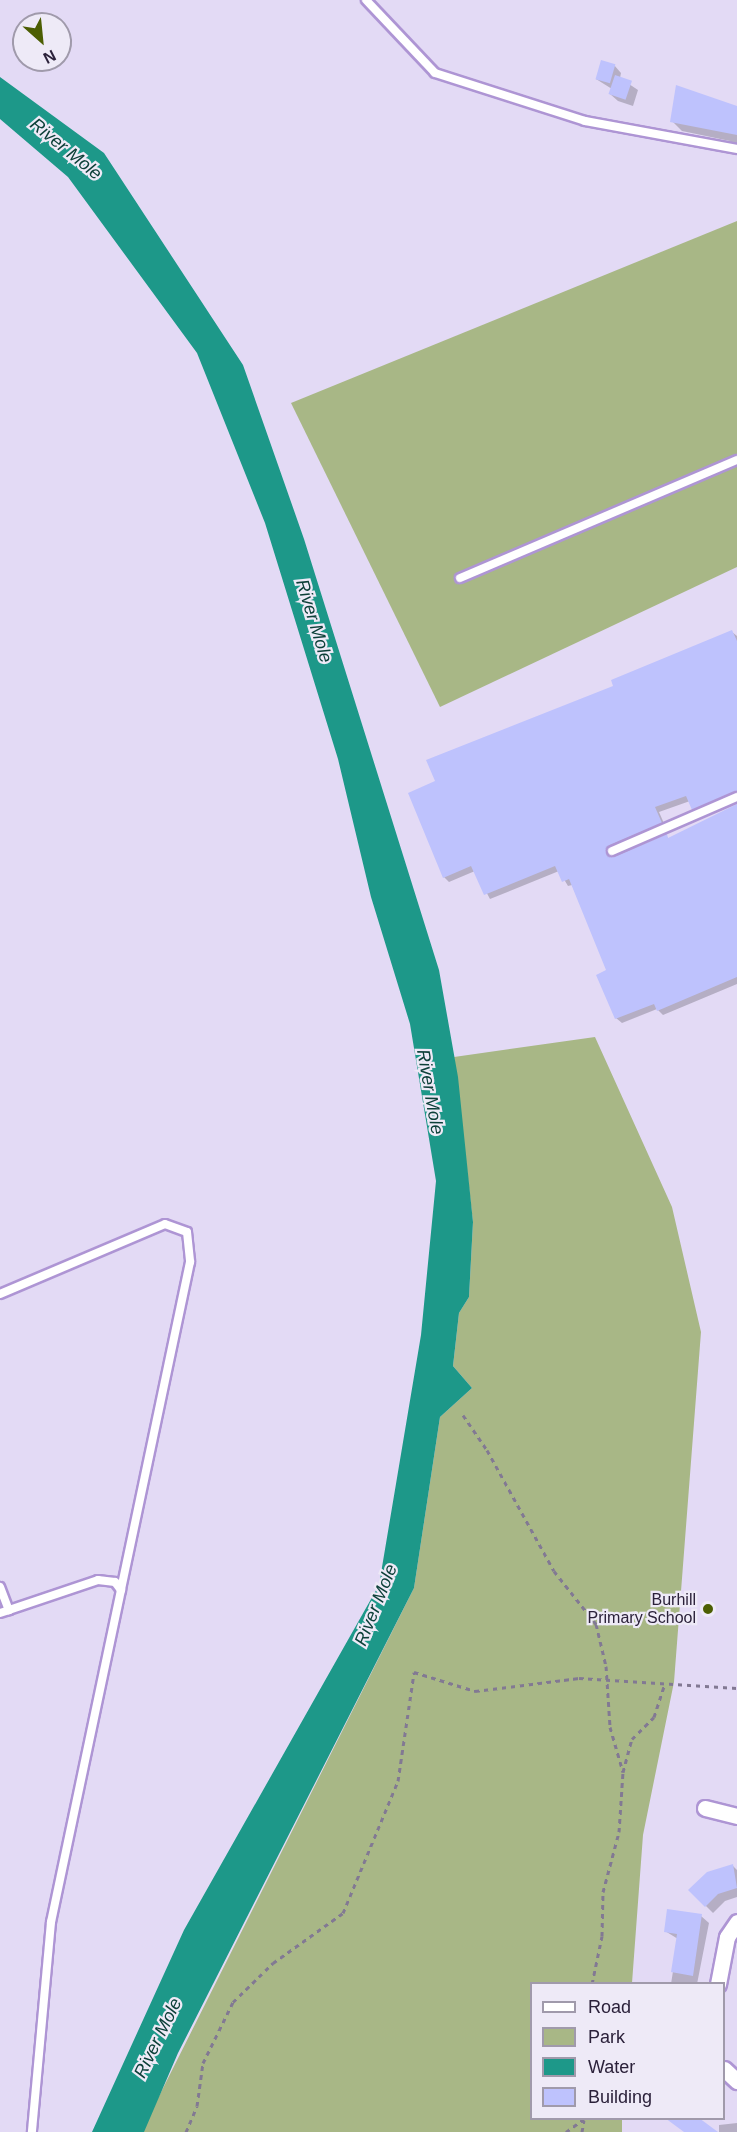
<!DOCTYPE html>
<style>
body{margin:0}
#map{position:relative;width:737px;height:2132px;overflow:hidden;background:#e3daf5;font-family:Helvetica,sans-serif}
div>[style]{position:absolute}
.green>*{inset:0;background:#a8b786}
.water>*{inset:0;background:#1d9889}
.shadow>*{inset:0;background:#0003}
.building>*{inset:0;background:#bec2fd;transform-origin:0 0}
.path>*{height:3px;margin-top:-1.5px;transform-origin:0;background:repeating-linear-gradient(90deg,#827993 0 4.5px,transparent 0 9px)}
.roads{filter:drop-shadow(2px 0 #ae95d4) drop-shadow(-2px 0 #ae95d4) drop-shadow(0 2px #ae95d4) drop-shadow(0 -2px #ae95d4)}
.lane>*{height:8px;margin:-4px;padding:0 4px;transform-origin:4px;border-radius:4px;background:#fff}
.street>*{height:15px;margin:-7.5px;padding:0 7.5px;transform-origin:7.5px;border-radius:7.5px;background:#fff}
.dots>*{width:16px;height:16px;translate:-50% -50%;box-sizing:border-box;border:3px solid #eeeaf7;border-radius:50%}
span{translate:-50% -50%;white-space:nowrap;text-align:center;line-height:1.15;-webkit-text-stroke:4.5px #eeeaf7;paint-order:stroke}
.poi-label{font-size:16px;color:#2b213a}
.right{translate:-100% -50%;text-align:right}
.water-label{font-size:18px;color:#0d4039;font-style:italic}
.legend{position:absolute;left:530px;top:1982px;width:195px;height:138px;box-sizing:border-box;background:#eeeaf7;border:2px solid #a09aab;margin:0;padding:8px 10px;list-style:none;font-size:18px;color:#2b213a}
.legend li{display:flex;align-items:center;gap:12px;height:30px}
.legend b{width:30px;border:2px solid #a09aab}
.north{position:absolute;left:12px;top:12px;width:60px;height:60px;box-sizing:border-box;background:#eeeaf7;border:2px solid #a09aab;border-radius:50%;rotate:153deg;font-size:16px;font-weight:700;line-height:24px;text-align:center;color:#2b213a}
.north::after{content:'';display:block;margin:auto;width:21px;height:27px;background:#4c5e03;clip-path:polygon(50% 0,100% 100%,50% 72%,0 100%)}
</style>
<div id="map">
<div class="green">
<i style="clip-path:polygon(737px 221px,737px 567px,440px 707px,291px 403px)"></i>
<i style="clip-path:polygon(595px 1037px,672px 1207px,701px 1332px,674px 1682px,643px 1835px,632px 1983px,532px 1984px,532px 2118px,622px 2119px,622px 2132px,141px 2132px,414px 1588px,440px 1417px,472px 1388px,453px 1366px,459px 1313px,469px 1297px,473px 1222px,454px 1057px)"></i>
</div>
<div class="water">
<i style="clip-path:polygon(0 77px,104px 153px,243px 365px,304px 539px,439px 970px,458px 1077px,473px 1222px,469px 1297px,459px 1313px,453px 1366px,472px 1388px,440px 1417px,414px 1588px,178px 2053px,144px 2132px,92px 2132px,184px 1930px,379px 1585px,421px 1335px,436px 1181px,410px 1024px,371px 897px,338px 759px,265px 523px,197px 353px,68px 177px,0 119px)"></i>
</div>
<div class="shadow">
<i style="clip-path:polygon(614px 65px,621px 73px,620px 78px,638px 90px,633px 106px,618px 101px,610px 94px,612px 89px,596px 79px)"></i>
<i style="clip-path:polygon(737px 108px,737px 149px,730px 141px,682px 131px,672px 121px)"></i>
<i style="clip-path:polygon(732px 632px,737px 636px,737px 797px,699px 814px,690px 801px,659px 812px,666px 828px,615px 850px,611px 857px,666px 836px,669px 839px,737px 805px,737px 984px,663px 1015px,657px 1009px,622px 1023px,616px 1018px,608px 971px,572px 885px,568px 886px,559px 871px,490px 899px,475px 871px,449px 882px,444px 877px,437px 782px,615px 686px)"></i>
<i style="clip-path:polygon(732px 1865px,737px 1870px,737px 1897px,725px 1901px,713px 1913px,690px 1890px)"></i>
<i style="clip-path:polygon(701px 1916px,709px 1923px,697px 1984px,671px 1984px,678px 1939px,665px 1931px)"></i>
<i style="clip-path:polygon(737px 2123px,737px 2132px,719px 2132px,719px 2125px)"></i>
</div>
<div class="building">
<i style="left:601px;top:60px;width:15px;height:20px;rotate:16deg"></i>
<i style="left:615px;top:75px;width:18px;height:20px;rotate:19deg"></i>
<i style="clip-path:polygon(676px 85px,737px 106px,737px 135px,670px 122px)"></i>
<i style="clip-path:polygon(732px 630px,737px 641px,737px 791px,692px 810px,686px 796px,655px 807px,662px 823px,610px 845px,606px 851px,614px 857px,667px 834px,668px 838px,737px 804px,737px 977px,657px 1011px,654px 1004px,615px 1019px,596px 975px,606px 970px,569px 879px,562px 882px,555px 866px,484px 895px,471px 866px,443px 878px,408px 793px,435px 781px,426px 760px,613px 686px,611px 680px)"></i>
<i style="clip-path:polygon(733px 1864px,737px 1888px,718px 1894px,705px 1907px,688px 1890px,707px 1872px)"></i>
<i style="clip-path:polygon(667px 1909px,702px 1914px,693px 1976px,671px 1972px,677px 1934px,664px 1932px)"></i>
<i style="clip-path:polygon(665px 2118px,699px 2118px,718px 2132px,684px 2132px)"></i>
</div>
<div class="path">
<i style="left:463px;top:1415px;width:42px;rotate:55.6deg"></i>
<i style="left:487px;top:1450px;width:138px;rotate:61deg"></i>
<i style="left:554px;top:1571px;width:68px;rotate:51.6deg"></i>
<i style="left:596px;top:1624px;width:43px;rotate:76.6deg"></i>
<i style="left:606px;top:1666px;width:61px;rotate:86.2deg"></i>
<i style="left:610px;top:1727px;width:47px;rotate:73.9deg"></i>
<i style="left:592px;top:1984px;width:49px;rotate:-78.2deg"></i>
<i style="left:602px;top:1936px;width:44px;rotate:-88.7deg"></i>
<i style="left:603px;top:1892px;width:62px;rotate:-75.1deg"></i>
<i style="left:619px;top:1832px;width:60px;rotate:-86.2deg"></i>
<i style="left:623px;top:1772px;width:34px;rotate:-75deg"></i>
<i style="left:632px;top:1739px;width:31px;rotate:-45deg"></i>
<i style="left:654px;top:1717px;width:35px;rotate:-72deg"></i>
<i style="left:186px;top:2132px;width:28px;rotate:-67deg"></i>
<i style="left:197px;top:2106px;width:43px;rotate:-82.1deg"></i>
<i style="left:203px;top:2063px;width:68px;rotate:-63.8deg"></i>
<i style="left:233px;top:2002px;width:56px;rotate:-44.3deg"></i>
<i style="left:273px;top:1963px;width:86px;rotate:-35.5deg"></i>
<i style="left:343px;top:1913px;width:143px;rotate:-67.4deg"></i>
<i style="left:398px;top:1781px;width:110px;rotate:-81.6deg"></i>
<i style="left:414px;top:1672px;width:64px;rotate:17.3deg"></i>
<i style="left:475px;top:1691px;width:105px;rotate:-7.1deg"></i>
<i style="left:579px;top:1678px;width:158px;rotate:3.6deg"></i>
<i style="left:566px;top:2132px;width:22px;rotate:-36deg"></i>
<i style="left:582px;top:2132px;width:12px;rotate:-81deg"></i>
</div>
<div class="roads">
<div class="lane">
<i style="left:366px;top:0;width:100px;rotate:46.6deg"></i>
<i style="left:435px;top:73px;width:157px;rotate:17.7deg"></i>
<i style="left:585px;top:121px;width:155px;rotate:10.4deg"></i>
<i style="left:460px;top:578px;width:301px;rotate:-23.1deg"></i>
<i style="left:612px;top:851px;width:136px;rotate:-23.4deg"></i>
<i style="left:0;top:1294px;width:179px;rotate:-23deg"></i>
<i style="left:165px;top:1224px;width:23px;rotate:20deg"></i>
<i style="left:187px;top:1232px;width:30px;rotate:84deg"></i>
<i style="left:190px;top:1262px;width:335px;rotate:101.9deg"></i>
<i style="left:0;top:1587px;width:25px;rotate:69deg"></i>
<i style="left:9px;top:1610px;width:94px;rotate:-18.6deg"></i>
<i style="left:98px;top:1580px;width:17px;rotate:7deg"></i>
<i style="left:115px;top:1582px;width:10px;rotate:53deg"></i>
<i style="left:121px;top:1590px;width:339px;rotate:101.9deg"></i>
<i style="left:51px;top:1922px;width:211px;rotate:95.2deg"></i>
<i style="left:0;top:1613px;width:9px;rotate:-18deg"></i>
</div>
<div class="street">
<i style="left:705px;top:1808px;width:33px;rotate:14deg"></i>
<i style="left:718px;top:1984px;width:48px;rotate:-79.2deg"></i>
<i style="left:727px;top:1937px;width:18px;rotate:-56deg"></i>
<i style="left:724px;top:2069px;width:18px;rotate:43deg"></i>
</div>
</div>
<div class="dots">
<i style="left:708px;top:1609px;background:#4c5e03"></i>
</div>
<div class="poi-label">
<span class="right" style="left:696px;top:1609px">Burhill<br>Primary School</span>
</div>
<div class="water-label">
<span style="left:66px;top:149px;rotate:39deg">River Mole</span>
<span style="left:314px;top:621px;rotate:73deg">River Mole</span>
<span style="left:430px;top:1092px;rotate:80deg">River Mole</span>
<span style="left:376px;top:1605px;rotate:-68deg">River Mole</span>
<span style="left:158px;top:2038px;rotate:-64deg">River Mole</span>
</div>
<ul class="legend">
<li><b style="height:8px;background:#fff"></b>Road</li>
<li><b style="height:16px;background:#a8b786"></b>Park</li>
<li><b style="height:16px;background:#1d9889"></b>Water</li>
<li><b style="height:16px;background:#bec2fd"></b>Building</li>
</ul>
<div class="north">N</div>
</div>
